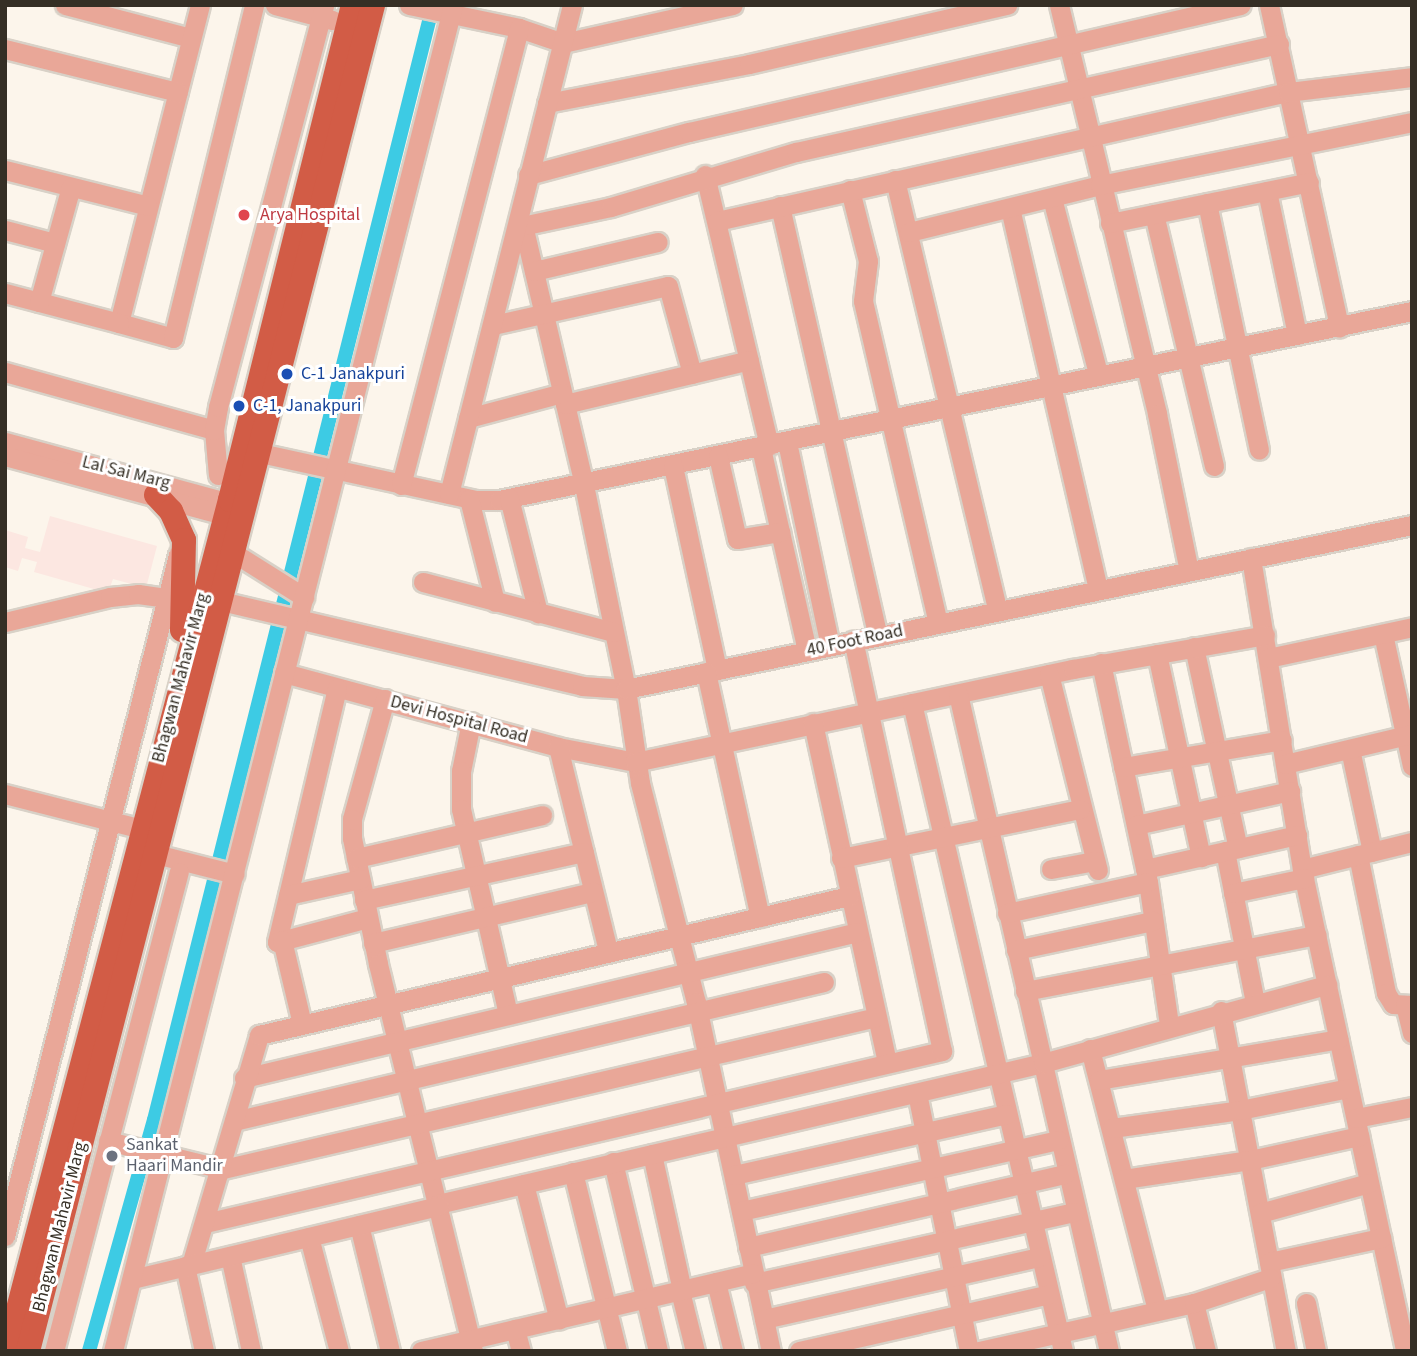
<!DOCTYPE html>
<style>
body{margin:0}
#map{position:relative;width:1417px;height:1356px;overflow:hidden;background:#fcf5eb;font-family:"Source Sans 3",sans-serif}
div>[style]{position:absolute}
.medical>*{inset:0;background:#fce7e1}
.canal>*{height:14px;margin:-7px;padding:0 7px;transform-origin:7px;border-radius:7px;background:#3dcbe4}
.roads{filter:drop-shadow(2px 0 #d8d1c7) drop-shadow(-2px 0 #d8d1c7) drop-shadow(0 2px #d8d1c7) drop-shadow(0 -2px #d8d1c7)}
.minor>*{height:19px;margin:-9.5px;padding:0 9.5px;transform-origin:9.5px;border-radius:9.5px;background:#e9a798}
.major>*{height:24px;margin:-12px;padding:0 12px;transform-origin:12px;border-radius:12px;background:#d25c46}
.dots>*{width:19px;height:19px;translate:-50% -50%;box-sizing:border-box;border:4px solid #fff;border-radius:50%}
span{translate:-50% -50%;white-space:nowrap;text-align:center;line-height:1.15;-webkit-text-stroke:6px #fff;paint-order:stroke}
.health-label{font-size:18px;color:#be3a42}
.left{translate:0 -50%;text-align:left}
.transit-label{font-size:18px;color:#164399}
.street-label{font-size:18px;color:#352f25}
.worship-label{font-size:18px;color:#5b616d}
.frame{position:absolute;inset:0;border:7px solid #352f25;pointer-events:none}
</style>
<div id="map">
<div class="medical">
<i style="clip-path:polygon(50px 516px,157px 546px,146px 588px,113px 579px,108px 593px,34px 572px,37px 562px,22px 558px,18px 571px,5px 567px,5px 530px,28px 537px,25px 548px,40px 552px)"></i>
</div>
<div class="canal">
<i style="left:89px;top:1351px;width:240px;rotate:-74.3deg"></i>
<i style="left:154px;top:1120px;width:1149px;rotate:-75.95deg"></i>
</div>
<div class="roads">
<div class="minor">
<i style="left:65px;top:5px;width:130px;rotate:14.7deg"></i>
<i style="left:200px;top:5px;width:328px;rotate:104.3deg"></i>
<i style="left:119px;top:323px;width:56px;rotate:15.5deg"></i>
<i style="left:173px;top:338px;width:343px;rotate:-76.3deg"></i>
<i style="left:275px;top:5px;width:59px;rotate:14.7deg"></i>
<i style="left:409px;top:5px;width:112px;rotate:11.8deg"></i>
<i style="left:519px;top:28px;width:46px;rotate:18.8deg"></i>
<i style="left:563px;top:43px;width:174px;rotate:-12.6deg"></i>
<i style="left:1059px;top:5px;width:421px;rotate:76.5deg"></i>
<i style="left:1157px;top:414px;width:160px;rotate:78.5deg"></i>
<i style="left:1269px;top:5px;width:330px;rotate:77.7deg"></i>
<i style="left:5px;top:49px;width:178px;rotate:14deg"></i>
<i style="left:547px;top:103px;width:206px;rotate:-10.9deg"></i>
<i style="left:749px;top:64px;width:265px;rotate:-12.9deg"></i>
<i style="left:5px;top:170px;width:147px;rotate:14.1deg"></i>
<i style="left:528px;top:175px;width:167px;rotate:-15deg"></i>
<i style="left:689px;top:132px;width:566px;rotate:-12.96deg"></i>
<i style="left:705px;top:175px;width:278px;rotate:76.7deg"></i>
<i style="left:895px;top:180px;width:443px;rotate:76.6deg"></i>
<i style="left:850px;top:190px;width:73px;rotate:75.8deg"></i>
<i style="left:868px;top:261px;width:40px;rotate:97.1deg"></i>
<i style="left:863px;top:301px;width:331px;rotate:76.9deg"></i>
<i style="left:1267px;top:191px;width:147px;rotate:78.2deg"></i>
<i style="left:1052px;top:198px;width:181px;rotate:75.3deg"></i>
<i style="left:1207px;top:203px;width:252px;rotate:78.1deg"></i>
<i style="left:780px;top:206px;width:441px;rotate:77.2deg"></i>
<i style="left:1010px;top:208px;width:392px;rotate:77deg"></i>
<i style="left:1154px;top:214px;width:259px;rotate:76.6deg"></i>
<i style="left:717px;top:221px;width:585px;rotate:-12.73deg"></i>
<i style="left:1288px;top:92px;width:125px;rotate:-6.9deg"></i>
<i style="left:1110px;top:223px;width:203px;rotate:-11.6deg"></i>
<i style="left:523px;top:225px;width:267px;rotate:76.8deg"></i>
<i style="left:584px;top:485px;width:208px;rotate:78.4deg"></i>
<i style="left:626px;top:689px;width:95px;rotate:81.5deg"></i>
<i style="left:640px;top:783px;width:226px;rotate:75.7deg"></i>
<i style="left:696px;top:1002px;width:357px;rotate:77.9deg"></i>
<i style="left:517px;top:227px;width:96px;rotate:-12deg"></i>
<i style="left:611px;top:207px;width:193px;rotate:-16.6deg"></i>
<i style="left:796px;top:152px;width:495px;rotate:-12.6deg"></i>
<i style="left:5px;top:230px;width:52px;rotate:14.6deg"></i>
<i style="left:909px;top:232px;width:197px;rotate:-13.8deg"></i>
<i style="left:1100px;top:185px;width:318px;rotate:-11.4deg"></i>
<i style="left:534px;top:271px;width:127px;rotate:-13.2deg"></i>
<i style="left:5px;top:293px;width:118px;rotate:14.7deg"></i>
<i style="left:39px;top:302px;width:119px;rotate:-74.5deg"></i>
<i style="left:493px;top:325px;width:179px;rotate:-12.6deg"></i>
<i style="left:668px;top:286px;width:91px;rotate:74.7deg"></i>
<i style="left:5px;top:372px;width:217px;rotate:15.5deg"></i>
<i style="left:565px;top:404px;width:189px;rotate:-13.4deg"></i>
<i style="left:468px;top:418px;width:97px;rotate:-14.9deg"></i>
<i style="left:5px;top:442px;width:244px;rotate:15.2deg"></i>
<i style="left:787px;top:442px;width:208px;rotate:78.1deg"></i>
<i style="left:761px;top:448px;width:208px;rotate:77.2deg"></i>
<i style="left:260px;top:453px;width:221px;rotate:12.3deg"></i>
<i style="left:476px;top:500px;width:23px"></i>
<i style="left:499px;top:500px;width:932px;rotate:-11.7deg"></i>
<i style="left:5px;top:456px;width:241px;rotate:15.1deg"></i>
<i style="left:718px;top:456px;width:85px;rotate:77.1deg"></i>
<i style="left:737px;top:539px;width:44px;rotate:-9.2deg"></i>
<i style="left:673px;top:466px;width:209px;rotate:77.8deg"></i>
<i style="left:218px;top:475px;width:45px;rotate:-95.1deg"></i>
<i style="left:214px;top:430px;width:23px;rotate:-80deg"></i>
<i style="left:218px;top:407px;width:416px;rotate:-75.2deg"></i>
<i style="left:401px;top:485px;width:472px;rotate:-75.5deg"></i>
<i style="left:449px;top:494px;width:504px;rotate:-75.88deg"></i>
<i style="left:509px;top:498px;width:119px;rotate:75.8deg"></i>
<i style="left:469px;top:499px;width:106px;rotate:75.8deg"></i>
<i style="left:234px;top:553px;width:83px;rotate:32.2deg"></i>
<i style="left:1251px;top:558px;width:315px;rotate:80.7deg"></i>
<i style="left:1302px;top:869px;width:493px;rotate:77.9deg"></i>
<i style="left:423px;top:582px;width:197px;rotate:14.7deg"></i>
<i style="left:221px;top:601px;width:371px;rotate:13.2deg"></i>
<i style="left:582px;top:686px;width:44px;rotate:3.9deg"></i>
<i style="left:626px;top:689px;width:803px;rotate:-11.79deg"></i>
<i style="left:5px;top:622px;width:108px;rotate:-13.4deg"></i>
<i style="left:110px;top:597px;width:28px;rotate:-6deg"></i>
<i style="left:138px;top:594px;width:28px;rotate:8deg"></i>
<i style="left:1383px;top:634px;width:135px;rotate:77.6deg"></i>
<i style="left:1194px;top:647px;width:206px;rotate:77.7deg"></i>
<i style="left:1157px;top:654px;width:208px;rotate:77.8deg"></i>
<i style="left:1268px;top:658px;width:147px;rotate:-12.1deg"></i>
<i style="left:1101px;top:663px;width:224px;rotate:77.9deg"></i>
<i style="left:1148px;top:882px;width:145px;rotate:81.6deg"></i>
<i style="left:706px;top:672px;width:251px;rotate:77.6deg"></i>
<i style="left:284px;top:673px;width:284px;rotate:15.1deg"></i>
<i style="left:558px;top:747px;width:78px;rotate:11deg"></i>
<i style="left:635px;top:762px;width:448px;rotate:-12deg"></i>
<i style="left:1073px;top:669px;width:195px;rotate:-10deg"></i>
<i style="left:1049px;top:674px;width:202px;rotate:76deg"></i>
<i style="left:337px;top:688px;width:261px;rotate:103.3deg"></i>
<i style="left:277px;top:942px;width:94px;rotate:-14.8deg"></i>
<i style="left:958px;top:694px;width:674px;rotate:77.06deg"></i>
<i style="left:385px;top:699px;width:124px;rotate:105.4deg"></i>
<i style="left:352px;top:819px;width:19px;rotate:90deg"></i>
<i style="left:352px;top:838px;width:129px;rotate:78.3deg"></i>
<i style="left:378px;top:964px;width:398px;rotate:76.2deg"></i>
<i style="left:912px;top:703px;width:665px;rotate:76.88deg"></i>
<i style="left:471px;top:722px;width:50px;rotate:101.5deg"></i>
<i style="left:461px;top:771px;width:38px;rotate:90deg"></i>
<i style="left:461px;top:809px;width:210px;rotate:77.1deg"></i>
<i style="left:813px;top:723px;width:347px;rotate:77.7deg"></i>
<i style="left:558px;top:747px;width:209px;rotate:76.2deg"></i>
<i style="left:1350px;top:749px;width:105px;rotate:77.9deg"></i>
<i style="left:1285px;top:764px;width:130px;rotate:-13.3deg"></i>
<i style="left:1123px;top:767px;width:161px;rotate:-9.6deg"></i>
<i style="left:5px;top:794px;width:141px;rotate:14.3deg"></i>
<i style="left:1136px;top:825px;width:158px;rotate:-12.4deg"></i>
<i style="left:1225px;top:851px;width:154px;rotate:78.8deg"></i>
<i style="left:156px;top:854px;width:81px;rotate:14.2deg"></i>
<i style="left:1358px;top:855px;width:141px;rotate:78.5deg"></i>
<i style="left:1386px;top:993px;width:13px;rotate:58deg"></i>
<i style="left:1393px;top:1004px;width:19px;rotate:3deg"></i>
<i style="left:356px;top:858px;width:191px;rotate:-13deg"></i>
<i style="left:841px;top:858px;width:244px;rotate:-11.6deg"></i>
<i style="left:1051px;top:869px;width:45px;rotate:-10.3deg"></i>
<i style="left:1145px;top:869px;width:156px;rotate:-12.6deg"></i>
<i style="left:1302px;top:869px;width:113px;rotate:-13.8deg"></i>
<i style="left:1233px;top:893px;width:73px;rotate:-11.9deg"></i>
<i style="left:288px;top:895px;width:74px;rotate:-12.5deg"></i>
<i style="left:364px;top:900px;width:225px;rotate:-12.3deg"></i>
<i style="left:1007px;top:913px;width:144px;rotate:-12.4deg"></i>
<i style="left:282px;top:940px;width:86px;rotate:76.6deg"></i>
<i style="left:373px;top:943px;width:226px;rotate:-13.1deg"></i>
<i style="left:1016px;top:950px;width:140px;rotate:-12deg"></i>
<i style="left:1025px;top:991px;width:297px;rotate:-10.9deg"></i>
<i style="left:1405px;top:1005px;width:29px;rotate:76deg"></i>
<i style="left:1221px;top:1011px;width:346px;rotate:79.2deg"></i>
<i style="left:1090px;top:1049px;width:269px;rotate:75.6deg"></i>
<i style="left:244px;top:1078px;width:631px;rotate:-13.38deg"></i>
<i style="left:1099px;top:1080px;width:243px;rotate:-9.7deg"></i>
<i style="left:917px;top:1093px;width:263px;rotate:78.6deg"></i>
<i style="left:1356px;top:1118px;width:57px;rotate:-11.1deg"></i>
<i style="left:234px;top:1121px;width:606px;rotate:-13.26deg"></i>
<i style="left:1112px;top:1128px;width:129px;rotate:-8deg"></i>
<i style="left:1240px;top:1110px;width:111px;rotate:-11.4deg"></i>
<i style="left:108px;top:1141px;width:118px;rotate:13.7deg"></i>
<i style="left:223px;top:1169px;width:670px;rotate:-13.1deg"></i>
<i style="left:652px;top:1154px;width:139px;rotate:77.6deg"></i>
<i style="left:613px;top:1162px;width:194px;rotate:76.6deg"></i>
<i style="left:573px;top:1172px;width:184px;rotate:76.2deg"></i>
<i style="left:734px;top:1175px;width:279px;rotate:-12.6deg"></i>
<i style="left:1124px;top:1179px;width:127px;rotate:-8.6deg"></i>
<i style="left:1250px;top:1160px;width:112px;rotate:-12.4deg"></i>
<i style="left:524px;top:1184px;width:140px;rotate:75.6deg"></i>
<i style="left:438px;top:1204px;width:621px;rotate:-13.12deg"></i>
<i style="left:1043px;top:1063px;width:295px;rotate:-15.4deg"></i>
<i style="left:741px;top:1211px;width:325px;rotate:-12.6deg"></i>
<i style="left:1260px;top:1213px;width:113px;rotate:-15.4deg"></i>
<i style="left:205px;top:1223px;width:757px;rotate:-13.14deg"></i>
<i style="left:942px;top:1051px;width:420px;rotate:-102.2deg"></i>
<i style="left:359px;top:1225px;width:130px;rotate:76.2deg"></i>
<i style="left:5px;top:1236px;width:703px;rotate:-75.75deg"></i>
<i style="left:309px;top:1237px;width:118px;rotate:75.3deg"></i>
<i style="left:748px;top:1247px;width:325px;rotate:-13deg"></i>
<i style="left:230px;top:1256px;width:97px;rotate:77.5deg"></i>
<i style="left:1269px;top:1262px;width:115px;rotate:-12.1deg"></i>
<i style="left:191px;top:1265px;width:240px;rotate:-73.5deg"></i>
<i style="left:259px;top:1035px;width:606px;rotate:-13.26deg"></i>
<i style="left:185px;top:1266px;width:87px;rotate:77.4deg"></i>
<i style="left:132px;top:1279px;width:315px;rotate:-13.4deg"></i>
<i style="left:716px;top:1282px;width:71px;rotate:76.2deg"></i>
<i style="left:754px;top:1283px;width:328px;rotate:-12.5deg"></i>
<i style="left:680px;top:1291px;width:62px;rotate:76deg"></i>
<i style="left:1194px;top:1303px;width:49px;rotate:76deg"></i>
<i style="left:1306px;top:1303px;width:49px;rotate:78.2deg"></i>
<i style="left:764px;top:1319px;width:283px;rotate:-12.7deg"></i>
<i style="left:515px;top:1329px;width:23px;rotate:75deg"></i>
<i style="left:54px;top:1351px;width:495px;rotate:-75.4deg"></i>
<i style="left:113px;top:1351px;width:1388px;rotate:-75.82deg"></i>
<i style="left:421px;top:1351px;width:341px;rotate:-13.2deg"></i>
<i style="left:799px;top:1351px;width:256px;rotate:-12.8deg"></i>
<i style="left:979px;top:1351px;width:220px;rotate:-12.6deg"></i>
<i style="left:1194px;top:1303px;width:80px;rotate:-18.2deg"></i>
</div>
<div class="major">
<i style="left:156px;top:495px;width:22px;rotate:47deg"></i>
<i style="left:171px;top:511px;width:32px;rotate:66deg"></i>
<i style="left:184px;top:540px;width:90px;rotate:91.3deg"></i>
<i style="left:7px;top:1351px;width:880px;rotate:-75.32deg"></i>
<i style="left:230px;top:500px;width:510px;rotate:-76.05deg"></i>
<i style="left:28px;top:1351px;width:1390px;rotate:-75.62deg"></i>
</div>
</div>
<div class="dots">
<i style="left:244px;top:215px;background:#e0444e"></i>
<i style="left:287px;top:374px;background:#1a4fb4"></i>
<i style="left:239px;top:406px;background:#1a4fb4"></i>
<i style="left:112px;top:1156px;background:#6b7280"></i>
</div>
<div class="health-label">
<span class="left" style="left:260px;top:215px">Arya Hospital</span>
</div>
<div class="transit-label">
<span class="left" style="left:301px;top:374px">C-1 Janakpuri</span>
<span class="left" style="left:253px;top:406px">C-1, Janakpuri</span>
</div>
<div class="street-label">
<span style="left:126px;top:473px;rotate:14deg">Lal Sai Marg</span>
<span style="left:855px;top:641px;rotate:-12deg">40 Foot Road</span>
<span style="left:181px;top:678px;rotate:-75deg">Bhagwan Mahavir Marg</span>
<span style="left:459px;top:720px;rotate:15deg">Devi Hospital Road</span>
<span style="left:60px;top:1227px;rotate:-76deg">Bhagwan Mahavir Marg</span>
</div>
<div class="worship-label">
<span class="left" style="left:126px;top:1156px">Sankat<br>Haari Mandir</span>
</div>
<div class="frame"></div>
</div>
